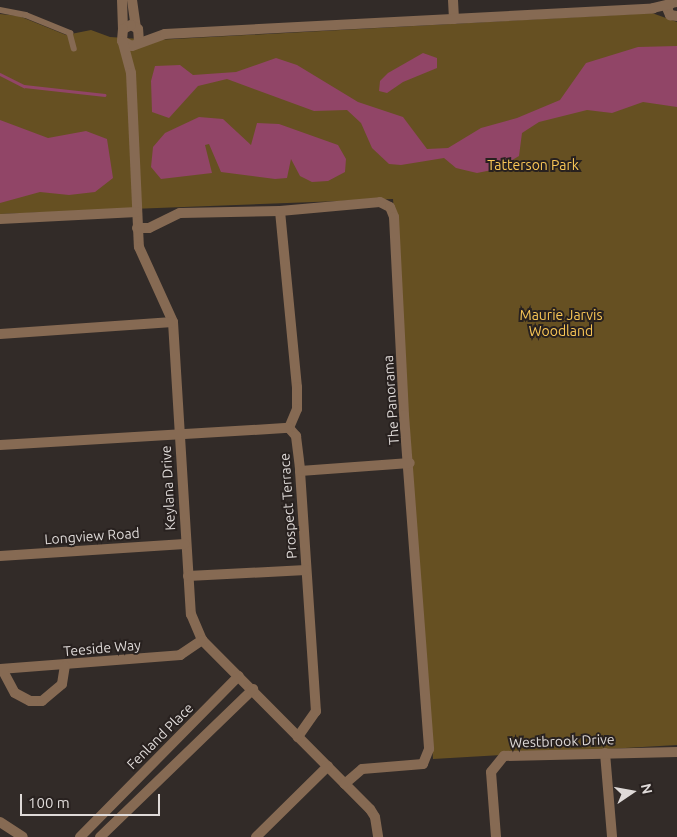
<!DOCTYPE html>
<style>
body{margin:0}
#map{position:relative;width:677px;height:837px;overflow:hidden;background:#322b28;font-family:Ubuntu,sans-serif}
div>[style]{position:absolute}
.green>*{inset:0;background:#665022}
.water>*{inset:0;background:#914567}
.stream>*{height:2.5px;margin:-1.25px;padding:0 1.25px;transform-origin:1.25px;border-radius:1.25px;background:#914567}
.lane>*{height:5.5px;margin:-2.75px;padding:0 2.75px;transform-origin:2.75px;border-radius:2.75px;background:#866a53}
.street>*{height:10px;margin:-5px;padding:0 5px;transform-origin:5px;border-radius:5px;background:#866a53}
span{translate:-50% -50%;white-space:nowrap;text-align:center;line-height:1.15;-webkit-text-stroke:4px #28211f;paint-order:stroke}
.park-label{font-size:14px;color:#f9c656}
.street-label{font-size:14px;color:#dfdad8}
.north{position:absolute;left:607px;top:767px;width:50px;height:50px;-webkit-text-stroke:4px #28211f;paint-order:stroke;rotate:78deg;font-size:14px;font-weight:700;line-height:20px;text-align:center;color:#dfdad8}
.north::after{content:'';display:block;margin:auto;width:18px;height:22px;background:#dfdad8;clip-path:polygon(50% 0,100% 100%,50% 72%,0 100%)}
.scale{position:absolute;left:20px;top:794px;width:140px;height:22px;box-sizing:border-box;border:2px solid #dfdad8;border-top:0;padding-left:6px;font-size:15px;line-height:18px;white-space:nowrap;color:#dfdad8;-webkit-text-stroke:4px #28211f;paint-order:stroke}
</style>
<div id="map">
<div class="green">
<i style="clip-path:polygon(652px 13px,677px 22px,677px 745px,433px 759px,393px 199px,0 214px,0 14px,19px 16px,66px 35px,91px 30px,110px 37px,156px 40px)"></i>
</div>
<div class="water">
<i style="clip-path:polygon(677px 46px,677px 107px,643px 102px,612px 113px,587px 110px,539px 122px,522px 133px,519px 156px,497px 169px,477px 173px,456px 168px,444px 158px,401px 165px,389px 164px,372px 148px,361px 123px,347px 110px,314px 111px,227px 79px,198px 86px,169px 118px,152px 112px,151px 81px,155px 66px,180px 65px,193px 75px,236px 72px,276px 58px,297px 65px,358px 102px,403px 117px,427px 149px,448px 148px,481px 128px,517px 118px,560px 100px,586px 63px,638px 47px)"></i>
<i style="clip-path:polygon(423px 53px,437px 58px,437px 68px,403px 82px,387px 93px,379px 91px,380px 81px,388px 73px)"></i>
<i style="clip-path:polygon(199px 117px,223px 119px,251px 145px,257px 123px,279px 124px,338px 145px,346px 159px,345px 172px,328px 181px,312px 182px,300px 176px,291px 159px,287px 178px,275px 179px,221px 172px,209px 144px,205px 145px,212px 173px,161px 179px,151px 167px,153px 147px,165px 133px)"></i>
<i style="clip-path:polygon(0 120px,48px 138px,86px 131px,107px 139px,113px 178px,95px 192px,69px 195px,40px 192px,0 203px)"></i>
</div>
<div class="stream">
<i style="left:0;top:74px;width:27px;rotate:27deg"></i>
<i style="left:24px;top:86px;width:81px;rotate:6.3deg"></i>
</div>
<div class="lane">
<i style="left:0;top:10px;width:26px;rotate:11deg"></i>
<i style="left:26px;top:15px;width:48px;rotate:22.2deg"></i>
<i style="left:70px;top:33px;width:16px;rotate:75deg"></i>
</div>
<div class="street">
<i style="left:122px;top:0;width:29px;rotate:88deg"></i>
<i style="left:132px;top:0;width:27px;rotate:82deg"></i>
<i style="left:453px;top:0;width:19px;rotate:87deg"></i>
<i style="left:677px;top:2px;width:6px;rotate:171deg"></i>
<i style="left:671px;top:3px;width:6px;rotate:129deg"></i>
<i style="left:667px;top:8px;width:8px;rotate:67deg"></i>
<i style="left:670px;top:15px;width:7px;rotate:8deg"></i>
<i style="left:139px;top:42px;width:13px;rotate:-94deg"></i>
<i style="left:138px;top:29px;width:8px;rotate:-150deg"></i>
<i style="left:131px;top:25px;width:9px;rotate:153deg"></i>
<i style="left:123px;top:29px;width:12px;rotate:95deg"></i>
<i style="left:122px;top:41px;width:11px;rotate:27deg"></i>
<i style="left:132px;top:46px;width:35px;rotate:-20deg"></i>
<i style="left:165px;top:34px;width:489px;rotate:-3deg"></i>
<i style="left:653px;top:8px;width:17px;rotate:-13deg"></i>
<i style="left:123px;top:43px;width:31px;rotate:75deg"></i>
<i style="left:131px;top:73px;width:174px;rotate:87.4deg"></i>
<i style="left:139px;top:247px;width:82px;rotate:65.6deg"></i>
<i style="left:173px;top:322px;width:293px;rotate:86.5deg"></i>
<i style="left:191px;top:614px;width:28px;rotate:67deg"></i>
<i style="left:202px;top:640px;width:238px;rotate:45.2deg"></i>
<i style="left:370px;top:809px;width:9px;rotate:58deg"></i>
<i style="left:375px;top:817px;width:20px;rotate:81deg"></i>
<i style="left:280px;top:211px;width:177px;rotate:84.5deg"></i>
<i style="left:297px;top:387px;width:22px;rotate:90deg"></i>
<i style="left:297px;top:409px;width:21px;rotate:113deg"></i>
<i style="left:289px;top:428px;width:11px;rotate:49deg"></i>
<i style="left:296px;top:436px;width:35px;rotate:83deg"></i>
<i style="left:300px;top:471px;width:241px;rotate:86.2deg"></i>
<i style="left:316px;top:711px;width:32px;rotate:125deg"></i>
<i style="left:0;top:219px;width:137px;rotate:-2.9deg"></i>
<i style="left:137px;top:228px;width:12px"></i>
<i style="left:149px;top:228px;width:34px;rotate:-26deg"></i>
<i style="left:180px;top:213px;width:100px;rotate:-1.1deg"></i>
<i style="left:280px;top:211px;width:100px;rotate:-5.1deg"></i>
<i style="left:380px;top:202px;width:11px;rotate:27deg"></i>
<i style="left:390px;top:207px;width:11px;rotate:68deg"></i>
<i style="left:394px;top:217px;width:198px;rotate:87.1deg"></i>
<i style="left:404px;top:415px;width:335px;rotate:85.7deg"></i>
<i style="left:429px;top:749px;width:16px;rotate:112deg"></i>
<i style="left:423px;top:764px;width:61px;rotate:175.3deg"></i>
<i style="left:362px;top:769px;width:23px;rotate:139deg"></i>
<i style="left:0;top:334px;width:173px;rotate:-4deg"></i>
<i style="left:0;top:445px;width:289px;rotate:-3.4deg"></i>
<i style="left:300px;top:471px;width:110px;rotate:-4.2deg"></i>
<i style="left:0;top:556px;width:185px;rotate:-3.7deg"></i>
<i style="left:188px;top:576px;width:118px;rotate:-2.9deg"></i>
<i style="left:0;top:669px;width:181px;rotate:-4.4deg"></i>
<i style="left:180px;top:655px;width:27px;rotate:-34deg"></i>
<i style="left:2px;top:669px;width:27px;rotate:62deg"></i>
<i style="left:15px;top:693px;width:17px;rotate:28deg"></i>
<i style="left:30px;top:701px;width:12px"></i>
<i style="left:42px;top:701px;width:26px;rotate:-40deg"></i>
<i style="left:62px;top:684px;width:18px;rotate:-81deg"></i>
<i style="left:605px;top:753px;width:84px;rotate:85.2deg"></i>
<i style="left:0;top:822px;width:27px;rotate:33deg"></i>
<i style="left:80px;top:837px;width:226px;rotate:-45.4deg"></i>
<i style="left:100px;top:837px;width:213px;rotate:-44deg"></i>
<i style="left:256px;top:837px;width:101px;rotate:-44.6deg"></i>
<i style="left:496px;top:837px;width:65px;rotate:-94.4deg"></i>
<i style="left:491px;top:772px;width:21px;rotate:-51deg"></i>
<i style="left:504px;top:756px;width:173px;rotate:-1.3deg"></i>
</div>
<div class="park-label">
<span style="left:533px;top:165px">Tatterson Park</span>
<span style="left:561px;top:323px">Maurie Jarvis<br>Woodland</span>
</div>
<div class="street-label">
<span style="left:391px;top:400px;rotate:-94deg">The Panorama</span>
<span style="left:168px;top:488px;rotate:-93deg">Keylana Drive</span>
<span style="left:288px;top:506px;rotate:-94deg">Prospect Terrace</span>
<span style="left:92px;top:536px;rotate:-4deg">Longview Road</span>
<span style="left:102px;top:648px;rotate:-5deg">Teeside Way</span>
<span style="left:160px;top:736px;rotate:-45deg">Fenland Place</span>
<span style="left:562px;top:741px;rotate:-2deg">Westbrook Drive</span>
</div>
<div class="north">N</div>
<div class="scale">100 m</div>
</div>
